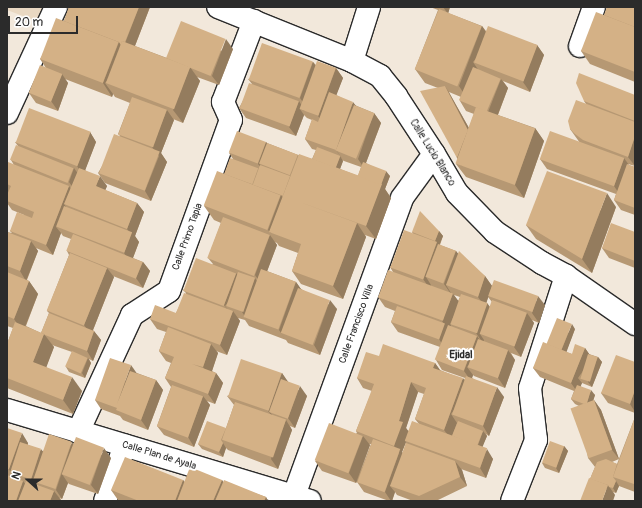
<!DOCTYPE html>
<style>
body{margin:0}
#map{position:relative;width:642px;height:508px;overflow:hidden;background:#f2e8db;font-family:Pangolin,sans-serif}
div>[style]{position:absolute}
.built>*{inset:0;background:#e9d8c2}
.roads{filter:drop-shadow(1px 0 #2b2b2b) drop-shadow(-1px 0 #2b2b2b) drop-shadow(0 1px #2b2b2b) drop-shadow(0 -1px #2b2b2b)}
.minor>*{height:22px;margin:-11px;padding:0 11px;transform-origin:11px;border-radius:11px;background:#fff}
.wall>*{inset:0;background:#b69873}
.shaded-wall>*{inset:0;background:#947c5e}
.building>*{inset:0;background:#d4b186;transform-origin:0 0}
span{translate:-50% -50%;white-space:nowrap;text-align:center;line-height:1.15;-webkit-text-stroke:4px #fff;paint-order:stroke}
.street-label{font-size:10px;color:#2b2b2b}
.neighbourhood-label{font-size:11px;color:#2b2b2b;font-weight:700}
.frame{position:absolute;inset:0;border:8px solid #2b2b2b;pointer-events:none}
.north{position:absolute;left:8px;top:460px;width:40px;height:40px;-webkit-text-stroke:3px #fff;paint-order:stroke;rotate:291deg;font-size:11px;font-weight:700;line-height:16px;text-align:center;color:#2b2b2b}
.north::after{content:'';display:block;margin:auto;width:14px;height:18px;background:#2b2b2b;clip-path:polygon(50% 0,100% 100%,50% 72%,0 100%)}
.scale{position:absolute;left:8px;top:16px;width:70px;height:18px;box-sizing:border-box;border:2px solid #2b2b2b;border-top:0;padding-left:5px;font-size:12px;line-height:14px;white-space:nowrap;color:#2b2b2b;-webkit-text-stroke:3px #fff;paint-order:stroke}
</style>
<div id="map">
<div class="built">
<i style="clip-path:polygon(7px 7px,53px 7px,47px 25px,7px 10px)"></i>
</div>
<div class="roads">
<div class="minor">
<i style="left:218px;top:7px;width:144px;rotate:21.9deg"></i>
<i style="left:352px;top:61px;width:32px;rotate:28deg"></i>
<i style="left:380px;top:76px;width:26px;rotate:51deg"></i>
<i style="left:396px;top:96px;width:69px;rotate:56.8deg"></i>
<i style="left:434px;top:154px;width:45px;rotate:59.5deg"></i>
<i style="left:457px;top:193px;width:54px;rotate:45.7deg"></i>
<i style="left:495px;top:232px;width:56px;rotate:33.4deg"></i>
<i style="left:542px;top:263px;width:27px;rotate:28deg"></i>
<i style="left:566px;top:276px;width:84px;rotate:34.8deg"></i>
<i style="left:580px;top:46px;width:41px;rotate:-70.3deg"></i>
<i style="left:352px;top:61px;width:57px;rotate:-72.5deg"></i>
<i style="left:7px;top:113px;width:117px;rotate:-65.2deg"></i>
<i style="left:7px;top:410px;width:316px;rotate:16.7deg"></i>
<i style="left:78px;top:432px;width:129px;rotate:-65.2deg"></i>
<i style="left:132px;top:315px;width:44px;rotate:-33deg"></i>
<i style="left:169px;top:291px;width:182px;rotate:-70.1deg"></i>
<i style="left:231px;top:120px;width:20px;rotate:-114deg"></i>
<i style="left:223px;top:102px;width:87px;rotate:-69.1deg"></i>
<i style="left:105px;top:501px;width:59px;rotate:-70.3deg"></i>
<i style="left:292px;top:501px;width:322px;rotate:-70deg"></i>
<i style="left:402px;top:198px;width:54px;rotate:-54deg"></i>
<i style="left:512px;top:501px;width:66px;rotate:-68.5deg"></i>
<i style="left:536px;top:440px;width:52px;rotate:-96.6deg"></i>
<i style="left:530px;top:388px;width:118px;rotate:-72.2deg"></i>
</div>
</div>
<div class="wall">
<i style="clip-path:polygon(69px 7px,150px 7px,135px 46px,167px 58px,233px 49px,219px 85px,197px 77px,200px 81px,183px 123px,173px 119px,174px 120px,161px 153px,167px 162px,151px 201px,105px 183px,98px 173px,120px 136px,118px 134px,130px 103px,115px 97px,113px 94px,112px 97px,65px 79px,68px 83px,58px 111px,36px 103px,29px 93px,46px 68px,40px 59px,64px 21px)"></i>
<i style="clip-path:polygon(evenodd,430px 7px,450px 7px,448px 13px,482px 26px,486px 31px,537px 45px,544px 55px,530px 92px,503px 81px,508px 88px,498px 115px,535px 128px,544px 141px,524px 198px,466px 177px,456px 164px,458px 159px,438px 88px,425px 83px,415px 69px,438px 10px,430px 7px,449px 92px,461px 97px,460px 101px,466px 111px,474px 114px,469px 128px,451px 96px,449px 92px)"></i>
<i style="clip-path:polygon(635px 7px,635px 82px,590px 64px,581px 51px,604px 15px)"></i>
<i style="clip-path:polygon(evenodd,313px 62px,316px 65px,336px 68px,343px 78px,336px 95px,357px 106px,374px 113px,381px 123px,366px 163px,390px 176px,385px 189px,391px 198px,376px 239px,365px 235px,366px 237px,343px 299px,301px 284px,292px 271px,298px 253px,279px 246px,277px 243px,275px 242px,277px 245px,267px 271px,296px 282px,301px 289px,337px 309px,320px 355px,288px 343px,286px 340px,249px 326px,245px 320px,238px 318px,240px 321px,227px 355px,216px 351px,218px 353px,212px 371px,216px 373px,223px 383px,215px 404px,207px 401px,210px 405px,194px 447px,164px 435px,157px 426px,171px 387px,165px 378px,171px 363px,166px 361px,159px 351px,166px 332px,157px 329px,150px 319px,176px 313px,186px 293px,183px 290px,213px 264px,208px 258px,221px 223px,214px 220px,204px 206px,224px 174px,233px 159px,229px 153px,266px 142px,267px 143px,298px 155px,312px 159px,316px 150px,312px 149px,305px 139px,312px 120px,307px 118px,304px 115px,296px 136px,246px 118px,239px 108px,252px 84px,248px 79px,313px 62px,342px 160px,344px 161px,361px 167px,358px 176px,340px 169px,343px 161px,342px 160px)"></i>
<i style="clip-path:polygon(635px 95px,635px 166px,628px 164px,628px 165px,635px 167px,635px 215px,621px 210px,614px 200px,616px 194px,547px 169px,540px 159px,580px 143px,570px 129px,586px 104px,584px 101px)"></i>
<i style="clip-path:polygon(evenodd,90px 132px,96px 142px,85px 170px,107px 186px,105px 190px,137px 203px,144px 212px,135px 236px,139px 242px,133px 258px,143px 262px,150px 271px,143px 288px,113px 276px,114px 277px,93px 330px,101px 340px,93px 361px,89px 359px,91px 363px,85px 378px,69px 372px,66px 367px,72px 352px,52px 345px,54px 347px,46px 367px,82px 391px,73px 414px,7px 388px,7px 344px,13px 328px,7px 326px,7px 232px,12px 233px,10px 231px,24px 215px,12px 210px,7px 203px,7px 195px,8px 192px,7px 192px,7px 163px,14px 165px,11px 160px,18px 146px,15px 142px,90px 132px,61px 233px,63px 236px,71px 239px,67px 251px,69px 255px,47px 311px,49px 313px,41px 333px,26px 326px,38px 294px,29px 281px,27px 280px,38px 251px,36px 248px,53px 255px,61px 233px)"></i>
<i style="clip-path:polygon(616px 207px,592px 273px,536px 239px,526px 225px)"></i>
<i style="clip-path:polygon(evenodd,439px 231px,443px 236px,440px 245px,456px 251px,458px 254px,485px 276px,492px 286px,545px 305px,539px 323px,532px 320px,534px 323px,521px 357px,511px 353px,515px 360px,505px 388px,474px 376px,473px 375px,472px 378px,504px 397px,489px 436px,486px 434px,487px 436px,482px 447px,493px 459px,486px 478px,461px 469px,462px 470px,467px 486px,436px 501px,413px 501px,397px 495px,395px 492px,392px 501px,389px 501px,364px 492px,357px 482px,356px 483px,322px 471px,315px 461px,357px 433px,356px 431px,372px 391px,363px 388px,357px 378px,379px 356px,435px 363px,440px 370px,464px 380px,465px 378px,442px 370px,436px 360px,440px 347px,398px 332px,391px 322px,395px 311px,385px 307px,378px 297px,393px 272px,390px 267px,413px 234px,412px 232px,439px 231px,454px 295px,460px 297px,458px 301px,454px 295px,439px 231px,488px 297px,492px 302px,490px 307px,487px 303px,486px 303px,488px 297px,439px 231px,418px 392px,424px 394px,415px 419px,419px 424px,408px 431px,406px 428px,418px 392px,439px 231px,406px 442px,406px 443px,403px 453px,402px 452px,406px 442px,439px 231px,369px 444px,371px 444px,359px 475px,370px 445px,369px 444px)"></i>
<i style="clip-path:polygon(635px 232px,635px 268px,609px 258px,602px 248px)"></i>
<i style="clip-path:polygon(575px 329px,566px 352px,572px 354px,585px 348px,589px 354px,598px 357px,602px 362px,592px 387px,582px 383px,580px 386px,595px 395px,593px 401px,594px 400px,601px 410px,619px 459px,612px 462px,617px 464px,635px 417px,635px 492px,619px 486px,616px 493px,613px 492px,615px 495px,590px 479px,595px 467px,588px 458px,579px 406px,575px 404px,571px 399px,574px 391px,540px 377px,533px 368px,547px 344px)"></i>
<i style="clip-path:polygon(635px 362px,635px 413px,608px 403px,601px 393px)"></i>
<i style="clip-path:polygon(137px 373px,156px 380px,163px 390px,148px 430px,123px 420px,120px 416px,101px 409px,95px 400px)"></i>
<i style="clip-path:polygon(282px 373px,287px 382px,307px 396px,295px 428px,290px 426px,292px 430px,278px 469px,228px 450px,226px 448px,223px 457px,202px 449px,198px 444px,226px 428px,234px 405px,227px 396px)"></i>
<i style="clip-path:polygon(7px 428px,28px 443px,28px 445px,42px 451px,73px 444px,111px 458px,98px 494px,69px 484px,68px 483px,62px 499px,59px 498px,61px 500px,7px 501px)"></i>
<i style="clip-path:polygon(564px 446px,568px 451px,559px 473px,545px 468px,542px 463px)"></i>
<i style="clip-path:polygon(183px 480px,185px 482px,222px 480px,223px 482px,266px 497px,268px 501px,121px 501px,118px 500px,111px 490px)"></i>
</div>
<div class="shaded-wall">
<i style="clip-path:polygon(139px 7px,150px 7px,131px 56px,124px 46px)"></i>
<i style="clip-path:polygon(443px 7px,450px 7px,448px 14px)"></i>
<i style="clip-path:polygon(482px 26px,491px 40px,473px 62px,479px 71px,468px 100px,459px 86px)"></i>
<i style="clip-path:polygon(226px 39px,233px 49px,219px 85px,212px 76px)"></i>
<i style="clip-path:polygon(119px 42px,128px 56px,105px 83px,113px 94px,112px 97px,103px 83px)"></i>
<i style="clip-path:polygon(537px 45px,544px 55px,530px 92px,523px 82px)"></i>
<i style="clip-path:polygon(313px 62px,320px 72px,307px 108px,300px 98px)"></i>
<i style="clip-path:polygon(190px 67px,200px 81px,183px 123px,173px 110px)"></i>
<i style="clip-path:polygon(336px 68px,343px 78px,325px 125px,318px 116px)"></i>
<i style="clip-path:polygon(62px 74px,68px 83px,58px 111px,51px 101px)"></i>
<i style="clip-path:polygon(501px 79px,508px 88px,495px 122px,488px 112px)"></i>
<i style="clip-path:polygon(445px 86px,451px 96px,475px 139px,462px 166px,457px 158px)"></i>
<i style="clip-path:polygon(299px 101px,305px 111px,300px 109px,304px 115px,296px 136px,289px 127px)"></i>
<i style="clip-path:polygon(353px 102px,360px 111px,337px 151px,343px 160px,336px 150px)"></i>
<i style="clip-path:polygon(167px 110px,174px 120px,161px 153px,167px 162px,151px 201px,145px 191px,159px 156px,152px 147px)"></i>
<i style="clip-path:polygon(374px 113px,381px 123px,364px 168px,358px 159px)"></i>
<i style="clip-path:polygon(535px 128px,544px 141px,524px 198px,515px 185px)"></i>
<i style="clip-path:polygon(90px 132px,96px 142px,83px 176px,77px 166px)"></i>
<i style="clip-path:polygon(635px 136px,635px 166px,628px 157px)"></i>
<i style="clip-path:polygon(266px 142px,273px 151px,259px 163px,265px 172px,265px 173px,258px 164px)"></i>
<i style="clip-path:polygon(340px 156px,343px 161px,337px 177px,334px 172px)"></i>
<i style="clip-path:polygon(624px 158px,631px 168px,620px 195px,614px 186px)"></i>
<i style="clip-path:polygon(74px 168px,81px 178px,76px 192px,69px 182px)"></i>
<i style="clip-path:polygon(386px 171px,390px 176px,385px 189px,391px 198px,376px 239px,366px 226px)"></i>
<i style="clip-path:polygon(100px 176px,107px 186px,103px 196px,96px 186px)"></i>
<i style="clip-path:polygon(69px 186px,75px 195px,64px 204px,69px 211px,56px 227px,61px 233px,53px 255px,46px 245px)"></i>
<i style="clip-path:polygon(607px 193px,616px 207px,592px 273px,582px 259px)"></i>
<i style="clip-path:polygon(281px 195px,291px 209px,271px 233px,268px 230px)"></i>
<i style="clip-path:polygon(137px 203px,144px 212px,135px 236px,139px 242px,131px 263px,124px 253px,131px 234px,127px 229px)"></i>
<i style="clip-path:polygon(357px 223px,366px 237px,343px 299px,333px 286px)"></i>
<i style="clip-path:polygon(439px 231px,443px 236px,426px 277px,431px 285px,430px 289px,423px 279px,437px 242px,435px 241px)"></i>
<i style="clip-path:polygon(270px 235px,277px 245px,262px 285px,255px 275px)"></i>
<i style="clip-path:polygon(31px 241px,38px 251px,26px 281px,20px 271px)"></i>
<i style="clip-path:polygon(456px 251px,463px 260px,446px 285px,451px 293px,451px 294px,444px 284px)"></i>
<i style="clip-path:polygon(143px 262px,150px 271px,143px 288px,136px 278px)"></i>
<i style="clip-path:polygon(107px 268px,114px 277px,91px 335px,84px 325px)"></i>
<i style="clip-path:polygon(236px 273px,243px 283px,225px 306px,231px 314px,231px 315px,224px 305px)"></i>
<i style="clip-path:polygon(485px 276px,492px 286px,485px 307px,478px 297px)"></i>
<i style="clip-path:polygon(255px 278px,262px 288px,246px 318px,242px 312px)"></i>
<i style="clip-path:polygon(29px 281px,38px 294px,23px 332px,14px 319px)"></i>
<i style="clip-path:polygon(296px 282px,303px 292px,281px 333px,286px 340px,279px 330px)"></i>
<i style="clip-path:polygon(453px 294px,460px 303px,450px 324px,451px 325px,449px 330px,445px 349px,439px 339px,444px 324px,442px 321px)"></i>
<i style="clip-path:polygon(538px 296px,545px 305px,539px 323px,532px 313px)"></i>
<i style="clip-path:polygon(330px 300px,337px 309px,320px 355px,314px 345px)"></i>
<i style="clip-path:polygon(487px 303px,494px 313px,480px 334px,484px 340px,483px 343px,476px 333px)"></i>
<i style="clip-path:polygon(233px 311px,240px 321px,227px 355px,220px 345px)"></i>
<i style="clip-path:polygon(527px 313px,534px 323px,521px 357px,514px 347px)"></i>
<i style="clip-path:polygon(572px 324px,575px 329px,565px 356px,561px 351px)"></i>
<i style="clip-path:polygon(94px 331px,101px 340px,93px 361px,87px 351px)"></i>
<i style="clip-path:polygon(44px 334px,54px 347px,43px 376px,33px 362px)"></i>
<i style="clip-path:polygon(477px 336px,484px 346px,467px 367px,473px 375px,471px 381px,464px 371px)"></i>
<i style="clip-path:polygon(211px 344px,218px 353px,210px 377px,203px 367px)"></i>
<i style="clip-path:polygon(585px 348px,592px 358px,578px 378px,582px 383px,578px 393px,571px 383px)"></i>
<i style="clip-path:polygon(508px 350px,515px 360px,505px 388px,498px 378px)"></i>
<i style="clip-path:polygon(598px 357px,602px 362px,592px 387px,588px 382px)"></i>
<i style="clip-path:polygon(88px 358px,91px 363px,85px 378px,82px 373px)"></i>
<i style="clip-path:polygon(435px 363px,442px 373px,433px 368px)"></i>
<i style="clip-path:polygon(131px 365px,138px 375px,117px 404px)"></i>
<i style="clip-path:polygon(216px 373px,223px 383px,215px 404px,208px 394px)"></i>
<i style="clip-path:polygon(282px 373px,289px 383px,270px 412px,275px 419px,275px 420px,268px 411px)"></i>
<i style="clip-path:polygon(72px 377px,82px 391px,73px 414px,63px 400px)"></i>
<i style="clip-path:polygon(463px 378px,470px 388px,451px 414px,457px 423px,451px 439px,444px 430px)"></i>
<i style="clip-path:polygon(156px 380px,163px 390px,148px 430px,141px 420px)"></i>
<i style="clip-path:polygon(411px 382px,418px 392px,406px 428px,409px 432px,405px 441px,406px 442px,402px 452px,407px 459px,390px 486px,395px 492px,392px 501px,391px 501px,385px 492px,399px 453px,394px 446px,399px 421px)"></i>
<i style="clip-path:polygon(300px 386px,307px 396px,295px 428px,288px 418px)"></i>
<i style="clip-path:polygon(497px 387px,504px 397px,489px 436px,483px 426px)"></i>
<i style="clip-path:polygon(591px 390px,595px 395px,590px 410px,586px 405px)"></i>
<i style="clip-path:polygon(635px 390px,635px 412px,630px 404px)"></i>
<i style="clip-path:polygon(203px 396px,210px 405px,194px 447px,188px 437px)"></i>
<i style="clip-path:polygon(594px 400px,601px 410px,619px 459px,612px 450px)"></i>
<i style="clip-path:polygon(286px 420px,292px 430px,278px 469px,271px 459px)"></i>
<i style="clip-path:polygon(483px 431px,487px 436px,480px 453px,477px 448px)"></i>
<i style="clip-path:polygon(22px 433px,28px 443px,17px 475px,11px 473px,9px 469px)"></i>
<i style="clip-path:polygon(363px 436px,370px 445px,356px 483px,349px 473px)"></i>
<i style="clip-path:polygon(72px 442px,79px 452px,62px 474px,68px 483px,62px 499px,56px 490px)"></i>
<i style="clip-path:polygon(223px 443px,226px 448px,223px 457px,219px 452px)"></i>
<i style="clip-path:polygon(564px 446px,568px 451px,559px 473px,556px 468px)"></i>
<i style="clip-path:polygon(104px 448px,111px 458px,98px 494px,91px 485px)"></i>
<i style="clip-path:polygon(41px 449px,48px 459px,32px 481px,37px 489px,31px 480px)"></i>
<i style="clip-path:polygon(487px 449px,493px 459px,486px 478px,480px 468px)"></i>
<i style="clip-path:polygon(455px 461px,462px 470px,467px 486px,460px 477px)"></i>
<i style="clip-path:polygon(183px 480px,190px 490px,186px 501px,175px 501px)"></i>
<i style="clip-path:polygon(222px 480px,229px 490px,224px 501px,213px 501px)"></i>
<i style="clip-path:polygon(23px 481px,30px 490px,27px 501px,16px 501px)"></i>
<i style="clip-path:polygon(616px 481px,619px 486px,616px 493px,613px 488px)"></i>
<i style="clip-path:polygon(608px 485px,615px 495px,613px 501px,602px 501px)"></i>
<i style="clip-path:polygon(54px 491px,61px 500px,60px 501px,50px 501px)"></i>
<i style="clip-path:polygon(266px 497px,268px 501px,264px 501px)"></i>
</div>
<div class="building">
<i style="clip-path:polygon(69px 7px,139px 7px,125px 42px,122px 41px,121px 45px,119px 42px,64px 21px)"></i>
<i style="clip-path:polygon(607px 7px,635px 7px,635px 27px,604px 15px)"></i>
<i style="left:439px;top:9px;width:46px;height:65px;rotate:22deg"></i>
<i style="clip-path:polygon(596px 12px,635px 27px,635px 72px,581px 51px)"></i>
<i style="left:56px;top:18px;width:67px;height:44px;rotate:21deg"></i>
<i style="left:181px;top:21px;width:48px;height:40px;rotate:22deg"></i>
<i style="left:488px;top:26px;width:53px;height:39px;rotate:21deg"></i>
<i style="left:122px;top:41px;width:73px;height:45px;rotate:21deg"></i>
<i style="left:262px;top:43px;width:54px;height:39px;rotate:20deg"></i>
<i style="left:317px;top:61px;width:20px;height:51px;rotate:20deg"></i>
<i style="left:40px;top:65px;width:24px;height:30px;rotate:22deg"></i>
<i style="left:473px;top:67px;width:30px;height:36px;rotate:23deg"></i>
<i style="clip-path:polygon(579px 73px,635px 95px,635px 121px,584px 101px,576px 83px)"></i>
<i style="left:249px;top:83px;width:53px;height:27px;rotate:20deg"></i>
<i style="clip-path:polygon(445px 86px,468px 130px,457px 158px,420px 91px)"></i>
<i style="clip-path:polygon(329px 92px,353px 102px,336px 150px,305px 139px,312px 119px,318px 122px)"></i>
<i style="left:132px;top:97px;width:37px;height:40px;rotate:20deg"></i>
<i style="clip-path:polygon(576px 100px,635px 122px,635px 136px,628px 157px,583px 140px,575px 134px,570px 129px,568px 121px)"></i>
<i style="left:354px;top:105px;width:22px;height:49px;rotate:22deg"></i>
<i style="left:476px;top:107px;width:63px;height:60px;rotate:20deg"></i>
<i style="left:29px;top:108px;width:66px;height:37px;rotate:21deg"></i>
<i style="left:237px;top:131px;width:31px;height:23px;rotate:21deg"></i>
<i style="left:550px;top:131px;width:79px;height:30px;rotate:20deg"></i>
<i style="left:114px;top:134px;width:49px;height:42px;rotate:21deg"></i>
<i style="left:267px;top:143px;width:33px;height:22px;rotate:21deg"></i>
<i style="left:16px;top:145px;width:62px;height:16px;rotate:22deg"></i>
<i style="left:317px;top:147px;width:25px;height:13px;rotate:21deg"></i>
<i style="clip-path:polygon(299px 154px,382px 184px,366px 226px,297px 201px,357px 223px,333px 286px,292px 271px,301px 244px,269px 232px)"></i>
<i style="left:230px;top:158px;width:30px;height:17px;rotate:20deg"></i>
<i style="clip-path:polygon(8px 162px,69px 186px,46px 245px,10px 231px,17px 212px,32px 218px,34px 212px,7px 201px,7px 195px,11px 186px,7px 184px,7px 163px)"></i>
<i style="left:363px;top:162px;width:25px;height:15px;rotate:21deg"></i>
<i style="clip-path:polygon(627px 164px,635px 167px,635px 208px,614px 200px)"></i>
<i style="left:260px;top:165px;width:32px;height:21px;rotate:20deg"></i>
<i style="clip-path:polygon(79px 168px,100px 176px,96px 186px,137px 203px,127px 229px,64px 204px)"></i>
<i style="left:217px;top:171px;width:68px;height:37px;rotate:21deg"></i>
<i style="clip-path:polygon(547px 171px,607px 193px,582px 259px,526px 225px)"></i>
<i style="left:64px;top:206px;width:73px;height:22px;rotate:21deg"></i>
<i style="clip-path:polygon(420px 211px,439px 231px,435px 241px,412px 232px)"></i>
<i style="left:223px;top:217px;width:50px;height:44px;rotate:21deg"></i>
<i style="clip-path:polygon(611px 223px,635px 232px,635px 261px,602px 248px)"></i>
<i style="left:404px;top:230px;width:35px;height:40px;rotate:20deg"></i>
<i style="clip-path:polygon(7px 232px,31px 241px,20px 271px,7px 266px)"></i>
<i style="left:73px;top:234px;width:75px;height:18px;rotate:22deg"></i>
<i style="left:438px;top:244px;width:19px;height:35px;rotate:21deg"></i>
<i style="clip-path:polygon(459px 251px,485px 276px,478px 297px,446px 285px)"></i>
<i style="left:70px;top:253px;width:40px;height:62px;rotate:22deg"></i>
<i style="left:196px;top:258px;width:43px;height:35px;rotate:21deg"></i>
<i style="left:261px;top:269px;width:37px;height:51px;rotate:20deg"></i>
<i style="left:388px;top:270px;width:69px;height:29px;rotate:20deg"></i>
<i style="clip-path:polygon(7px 272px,29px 281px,14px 319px,7px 316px)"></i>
<i style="left:238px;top:272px;width:18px;height:36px;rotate:19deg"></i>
<i style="left:494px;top:280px;width:47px;height:17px;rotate:20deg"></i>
<i style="left:298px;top:288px;width:34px;height:48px;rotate:21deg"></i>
<i style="clip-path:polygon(184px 293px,233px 311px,220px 345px,150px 319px,155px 305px,176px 313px)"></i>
<i style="left:461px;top:294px;width:28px;height:32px;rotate:19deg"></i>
<i style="left:492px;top:300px;width:37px;height:36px;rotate:20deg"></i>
<i style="left:397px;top:306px;width:51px;height:17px;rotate:20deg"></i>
<i style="clip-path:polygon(49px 313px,94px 331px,87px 351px,45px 335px,44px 334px,41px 333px)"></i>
<i style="left:557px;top:318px;width:16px;height:28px;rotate:22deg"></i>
<i style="clip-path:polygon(15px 322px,44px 334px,33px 362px,72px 377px,63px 400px,7px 378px,7px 344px)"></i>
<i style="left:448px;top:325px;width:31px;height:37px;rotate:21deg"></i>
<i style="clip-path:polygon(168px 327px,211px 344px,203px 367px,192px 364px,216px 373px,208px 394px,165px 378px,174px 357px,159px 351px)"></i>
<i style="left:478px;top:339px;width:32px;height:30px;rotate:20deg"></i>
<i style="clip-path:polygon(543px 342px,572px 354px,575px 344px,585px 348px,571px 383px,533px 368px)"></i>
<i style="clip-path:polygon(383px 344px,435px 363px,433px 368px,463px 378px,444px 430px,415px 419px,426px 388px,411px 382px,399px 421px,403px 422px,394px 446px,356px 431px,374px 384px,357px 378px,366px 352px,379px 356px)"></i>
<i style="left:72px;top:351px;width:17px;height:17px;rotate:24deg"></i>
<i style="left:588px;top:354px;width:10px;height:26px;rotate:17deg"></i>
<i style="clip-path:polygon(616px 355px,635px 362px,635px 390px,630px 404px,601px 393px)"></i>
<i style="clip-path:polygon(110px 358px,131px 365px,117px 404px,130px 371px,156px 380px,141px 420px,116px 410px,117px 408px,95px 400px)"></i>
<i style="left:241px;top:359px;width:43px;height:40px;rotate:19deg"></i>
<i style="left:466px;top:376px;width:33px;height:41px;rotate:20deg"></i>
<i style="left:281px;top:379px;width:20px;height:35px;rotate:20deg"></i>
<i style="left:172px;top:385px;width:33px;height:44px;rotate:20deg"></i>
<i style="clip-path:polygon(577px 385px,591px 390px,587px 403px,584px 404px,571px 399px)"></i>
<i style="left:594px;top:400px;width:53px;height:25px;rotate:70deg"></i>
<i style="left:235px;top:402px;width:54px;height:40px;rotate:19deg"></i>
<i style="clip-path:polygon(635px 417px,635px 482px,634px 484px,613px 477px)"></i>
<i style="clip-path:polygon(207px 421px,226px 428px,221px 440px,223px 443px,219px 452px,198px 444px)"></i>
<i style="left:412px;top:421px;width:80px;height:21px;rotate:20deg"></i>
<i style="left:458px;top:421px;width:27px;height:16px;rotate:22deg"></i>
<i style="left:329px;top:423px;width:36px;height:40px;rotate:21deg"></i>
<i style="clip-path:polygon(7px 428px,22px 433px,9px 469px,7px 469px)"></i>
<i style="left:49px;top:434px;width:24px;height:50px;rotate:19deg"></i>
<i style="left:76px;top:437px;width:30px;height:40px;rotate:21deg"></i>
<i style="left:373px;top:439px;width:29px;height:46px;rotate:20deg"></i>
<i style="left:550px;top:441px;width:15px;height:23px;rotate:20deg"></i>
<i style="left:20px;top:442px;width:22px;height:32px;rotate:18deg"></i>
<i style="clip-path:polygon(406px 443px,455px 461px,460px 477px,419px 496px,390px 486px)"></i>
<i style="clip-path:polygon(125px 457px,183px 480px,175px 501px,139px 501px,111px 490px)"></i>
<i style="clip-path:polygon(606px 459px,617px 464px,613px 477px,616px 481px,613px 488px,609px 487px,608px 485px,590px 479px,597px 462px)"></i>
<i style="clip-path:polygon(190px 467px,222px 480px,213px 501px,177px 501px)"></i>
<i style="clip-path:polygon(7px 475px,23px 481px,16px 501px,7px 501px)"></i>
<i style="clip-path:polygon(589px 478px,608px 485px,602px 501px,580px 501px)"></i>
<i style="clip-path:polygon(224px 480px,266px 497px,264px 501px,215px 501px)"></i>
<i style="clip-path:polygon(26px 481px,54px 491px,50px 501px,18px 501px)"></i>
</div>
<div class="street-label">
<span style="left:432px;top:153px;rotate:58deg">Calle Lucio Blanco</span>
<span style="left:188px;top:237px;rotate:-70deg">Calle Primo Tapia</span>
<span style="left:357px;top:324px;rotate:-70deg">Calle Francisco Villa</span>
<span style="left:159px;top:456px;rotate:17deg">Calle Plan de Ayala</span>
</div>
<div class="neighbourhood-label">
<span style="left:461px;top:355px">Ejidal</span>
</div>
<div class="frame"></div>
<div class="north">N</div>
<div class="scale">20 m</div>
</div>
